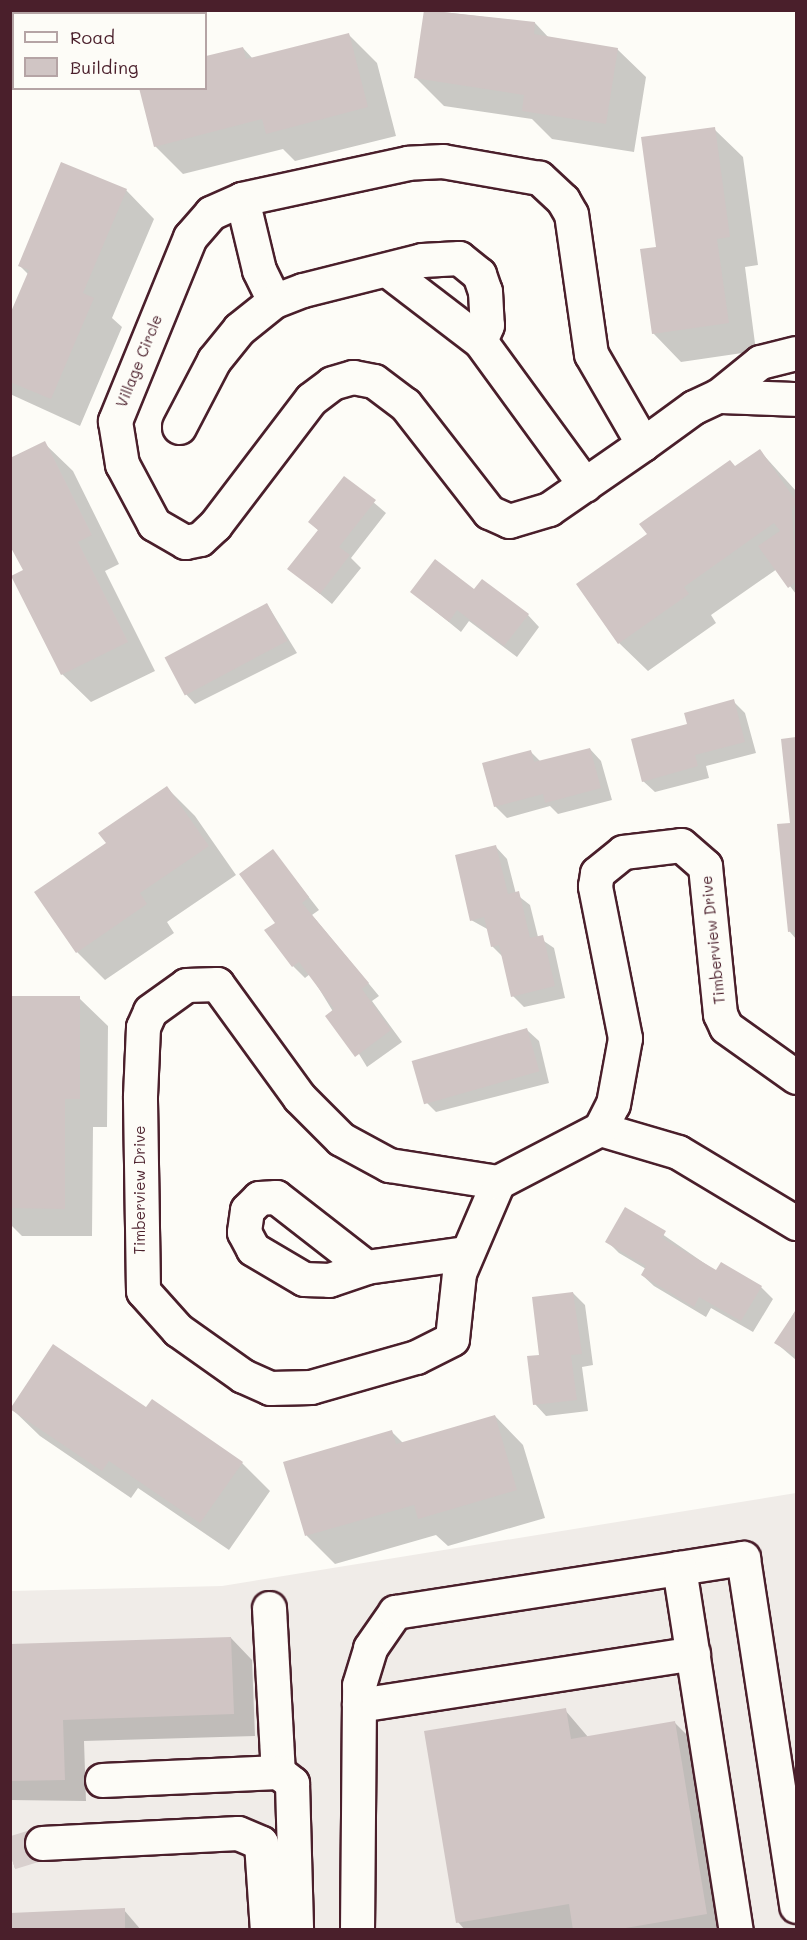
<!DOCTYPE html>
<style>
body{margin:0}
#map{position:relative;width:807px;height:1940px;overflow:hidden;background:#fdfcf7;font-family:Mali,sans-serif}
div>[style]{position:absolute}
.built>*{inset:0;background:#f0ece8}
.shadow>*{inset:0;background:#0003}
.building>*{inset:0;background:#d0c5c4;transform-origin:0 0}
.minor-tunnel>*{height:33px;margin-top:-16.5px;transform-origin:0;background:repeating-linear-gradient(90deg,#d9d0ce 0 33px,transparent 0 49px)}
.roads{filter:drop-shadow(2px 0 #4a1f2b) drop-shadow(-2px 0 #4a1f2b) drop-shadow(0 2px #4a1f2b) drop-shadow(0 -2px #4a1f2b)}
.minor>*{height:33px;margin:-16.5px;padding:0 16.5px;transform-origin:16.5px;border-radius:16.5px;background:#fdfcf7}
span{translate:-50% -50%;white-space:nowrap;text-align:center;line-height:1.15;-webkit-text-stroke:4.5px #fdfcf7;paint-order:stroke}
.street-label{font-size:15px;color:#4a1f2b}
.frame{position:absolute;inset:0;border:12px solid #4a1f2b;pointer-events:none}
.legend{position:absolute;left:12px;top:12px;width:195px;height:78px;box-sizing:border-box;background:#fdfcf7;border:2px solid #b5a4a5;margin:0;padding:8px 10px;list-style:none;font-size:18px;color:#4a1f2b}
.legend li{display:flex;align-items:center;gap:12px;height:30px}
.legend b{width:30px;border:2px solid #b5a4a5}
</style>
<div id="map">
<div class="built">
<i style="clip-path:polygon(796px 1493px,796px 1929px,11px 1929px,10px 1591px,222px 1586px)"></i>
</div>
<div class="shadow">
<i style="clip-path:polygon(426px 10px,535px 23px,550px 39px,617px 49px,646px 77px,634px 152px,552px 139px,532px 119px,444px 106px,415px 77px)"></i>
<i style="clip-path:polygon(348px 34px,377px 63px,396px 136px,295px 161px,283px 149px,183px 174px,155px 146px,206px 88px,206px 58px,243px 48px,253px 59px)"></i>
<i style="clip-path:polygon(714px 129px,743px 157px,758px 265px,745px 267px,756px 351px,681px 362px,653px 333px,658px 248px)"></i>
<i style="clip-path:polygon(126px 190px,154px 219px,112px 318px,122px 327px,80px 426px,10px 394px,10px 318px,29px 275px,19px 265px)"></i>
<i style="clip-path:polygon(44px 443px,73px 471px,119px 564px,105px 571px,155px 671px,91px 702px,62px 674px,25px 571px)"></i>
<i style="clip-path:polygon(760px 451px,796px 491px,796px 594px,777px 569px,711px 615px,716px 623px,648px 671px,619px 643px,649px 535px)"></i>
<i style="clip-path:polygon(345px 478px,386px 513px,351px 558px,361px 568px,332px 604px,289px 568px,319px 531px,310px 522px)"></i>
<i style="clip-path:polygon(474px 591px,528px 615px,539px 627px,517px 657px,469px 621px,461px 632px,412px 592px)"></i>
<i style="clip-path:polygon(267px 604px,297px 653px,195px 704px,184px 692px)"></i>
<i style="clip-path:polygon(733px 701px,745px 713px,756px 753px,706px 766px,709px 778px,655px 792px,643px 781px,689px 725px)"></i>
<i style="clip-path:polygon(796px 739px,796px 939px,790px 932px,792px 824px,783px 740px)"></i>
<i style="clip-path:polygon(590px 749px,601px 761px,612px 800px,558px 814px,550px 806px,507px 818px,495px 806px,531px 752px,541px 762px)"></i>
<i style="clip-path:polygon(167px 788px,195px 816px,236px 875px,167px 922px,174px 933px,105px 980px,77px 952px,108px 844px)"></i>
<i style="clip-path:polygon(496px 847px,507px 859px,516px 894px,530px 905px,538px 937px,554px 948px,565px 998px,524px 1007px,513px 996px,504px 958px,492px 946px,489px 930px,471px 920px)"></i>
<i style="clip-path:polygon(273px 851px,319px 910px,312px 915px,379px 996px,372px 1001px,402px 1042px,367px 1067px,310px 974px,305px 978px,293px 966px,266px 930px,277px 923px)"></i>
<i style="clip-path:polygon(10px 997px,79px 998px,108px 1026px,107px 1127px,93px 1127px,92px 1236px,22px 1236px,10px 1224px)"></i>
<i style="clip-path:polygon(527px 1030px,539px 1041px,549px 1083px,436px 1112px,424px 1100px)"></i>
<i style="clip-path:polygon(626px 1209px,717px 1272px,761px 1287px,773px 1299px,753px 1332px,711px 1308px,706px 1317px,654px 1286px,642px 1275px,646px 1269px,619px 1253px,607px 1241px)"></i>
<i style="clip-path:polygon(573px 1293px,585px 1305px,593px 1365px,582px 1367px,588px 1411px,546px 1416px,535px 1404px,541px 1356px)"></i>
<i style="clip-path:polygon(795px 1311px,796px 1312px,796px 1360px,776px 1343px)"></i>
<i style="clip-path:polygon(11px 1408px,146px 1409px,242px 1463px,270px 1491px,229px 1550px,138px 1488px,131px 1498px,40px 1436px)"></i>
<i style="clip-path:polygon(495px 1416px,523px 1445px,545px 1518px,448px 1546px,436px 1535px,335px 1564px,307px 1536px,285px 1463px,392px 1432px,403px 1443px)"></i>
<i style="clip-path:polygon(231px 1638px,252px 1660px,255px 1736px,84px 1741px,86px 1801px,10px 1800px,10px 1645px)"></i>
<i style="clip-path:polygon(565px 1710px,588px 1737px,675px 1723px,697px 1745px,727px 1930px,465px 1930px,458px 1922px)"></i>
<i style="clip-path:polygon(124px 1910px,141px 1930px,10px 1930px)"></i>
</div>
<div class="building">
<i style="clip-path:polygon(424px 10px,535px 22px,534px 34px,618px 48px,606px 124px,522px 111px,524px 95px,414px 78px)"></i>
<i style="clip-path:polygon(349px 33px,368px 107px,266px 134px,262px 119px,154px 147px,139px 88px,206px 88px,206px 56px,243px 47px,246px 59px)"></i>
<i style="clip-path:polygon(715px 127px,730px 237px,717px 239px,729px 323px,652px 334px,640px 249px,656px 247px,641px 137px)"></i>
<i style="clip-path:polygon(61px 162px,127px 189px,83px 293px,94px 298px,51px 399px,10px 382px,10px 314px,29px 270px,18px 266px)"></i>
<i style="clip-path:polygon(45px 441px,92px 535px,78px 542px,128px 642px,61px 675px,11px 576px,23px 570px,10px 546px,10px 458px)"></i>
<i style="clip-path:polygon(760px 449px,796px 501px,792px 511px,796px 582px,788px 588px,758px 546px,780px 531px,774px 523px,684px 587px,689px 594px,618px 644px,576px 584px,647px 534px,639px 524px,730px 460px,735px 466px)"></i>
<i style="clip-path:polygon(344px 476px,376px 500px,339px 547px,350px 555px,320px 594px,287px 569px,318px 530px,308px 522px)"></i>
<i style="clip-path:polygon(435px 559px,474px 589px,482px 579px,529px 614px,504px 646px,457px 610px,449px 622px,410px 592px)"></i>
<i style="left:267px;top:603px;width:43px;height:116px;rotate:62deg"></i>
<i style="clip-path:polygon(734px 699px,745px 742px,695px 755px,698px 766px,642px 782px,631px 739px,687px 724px,684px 713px)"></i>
<i style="clip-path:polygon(796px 737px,796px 931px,788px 932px,777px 824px,790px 823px,781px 739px)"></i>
<i style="clip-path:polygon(590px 748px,601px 788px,545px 803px,543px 794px,494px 807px,482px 763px,531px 750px,534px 762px)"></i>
<i style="clip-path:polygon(167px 786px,209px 846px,140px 893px,147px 904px,76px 953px,34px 892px,106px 843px,98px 833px)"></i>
<i style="clip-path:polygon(496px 845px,508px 894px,519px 891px,530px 938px,543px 935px,555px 986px,511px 997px,499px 945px,491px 947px,484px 917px,470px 921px,455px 855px)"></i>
<i style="clip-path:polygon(273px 849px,309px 897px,302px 903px,369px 983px,362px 989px,391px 1030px,355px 1057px,325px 1016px,334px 1009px,299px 962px,292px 967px,264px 930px,275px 923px,239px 874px)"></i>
<i style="clip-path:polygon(10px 996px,80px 996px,80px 1099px,65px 1099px,65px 1209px,10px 1208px)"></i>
<i style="left:527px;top:1028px;width:45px;height:120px;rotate:74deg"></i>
<i style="clip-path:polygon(625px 1207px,666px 1231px,662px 1238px,716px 1270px,721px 1262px,762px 1286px,741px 1321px,699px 1297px,694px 1307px,641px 1275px,646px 1266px,605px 1242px)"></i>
<i style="clip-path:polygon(573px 1292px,582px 1354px,571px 1355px,577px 1400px,533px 1405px,527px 1356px,539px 1355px,532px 1297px)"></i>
<i style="clip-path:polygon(796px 1310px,796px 1356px,774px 1343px)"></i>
<i style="clip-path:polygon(53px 1344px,146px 1407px,152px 1399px,243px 1462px,200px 1523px,109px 1461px,102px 1471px,10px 1409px)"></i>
<i style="clip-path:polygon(495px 1415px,517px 1490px,418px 1519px,414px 1505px,305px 1536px,283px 1462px,392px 1430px,396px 1444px)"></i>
<i style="clip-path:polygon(231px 1637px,234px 1714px,63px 1720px,65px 1780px,10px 1781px,10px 1644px)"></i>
<i style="clip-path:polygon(566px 1708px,571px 1739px,675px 1721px,707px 1914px,614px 1930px,573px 1930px,569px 1904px,456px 1923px,424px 1731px)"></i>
<i style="clip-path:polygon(125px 1908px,125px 1930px,10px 1930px,10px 1913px)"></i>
</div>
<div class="minor-tunnel">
<i style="left:10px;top:1853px;width:34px;rotate:-17deg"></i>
</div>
<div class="roads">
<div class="minor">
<i style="left:242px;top:199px;width:73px;rotate:76.5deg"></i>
<i style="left:259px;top:270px;width:34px;rotate:64deg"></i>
<i style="left:387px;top:270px;width:117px;rotate:37.4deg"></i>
<i style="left:480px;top:341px;width:178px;rotate:53.9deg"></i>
<i style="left:718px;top:396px;width:78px;rotate:2.2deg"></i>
<i style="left:179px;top:427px;width:76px;rotate:-62.4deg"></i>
<i style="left:214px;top:360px;width:40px;rotate:-51deg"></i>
<i style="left:239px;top:329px;width:45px;rotate:-38.7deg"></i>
<i style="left:274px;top:301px;width:31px;rotate:-21deg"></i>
<i style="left:303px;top:290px;width:123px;rotate:-14.1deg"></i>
<i style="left:422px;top:260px;width:37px;rotate:-3deg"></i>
<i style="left:459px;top:258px;width:26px;rotate:39deg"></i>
<i style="left:479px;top:274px;width:18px;rotate:71deg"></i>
<i style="left:485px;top:291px;width:34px;rotate:87deg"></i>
<i style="left:487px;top:325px;width:17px;rotate:114deg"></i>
<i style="left:643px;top:444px;width:104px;rotate:-120deg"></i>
<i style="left:591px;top:354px;width:141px;rotate:-98.1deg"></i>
<i style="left:571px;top:214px;width:16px;rotate:-120deg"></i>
<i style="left:563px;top:200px;width:33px;rotate:-137deg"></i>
<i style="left:539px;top:178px;width:97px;rotate:-170deg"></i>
<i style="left:443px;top:161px;width:35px;rotate:177deg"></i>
<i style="left:408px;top:163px;width:170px;rotate:167.8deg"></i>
<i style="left:242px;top:199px;width:34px;rotate:156deg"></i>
<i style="left:211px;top:213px;width:32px;rotate:131deg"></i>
<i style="left:190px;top:237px;width:199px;rotate:112.2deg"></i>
<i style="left:115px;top:421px;width:44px;rotate:80.8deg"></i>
<i style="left:122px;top:464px;width:68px;rotate:61.9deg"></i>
<i style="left:154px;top:524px;width:36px;rotate:30deg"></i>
<i style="left:185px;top:542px;width:15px;rotate:-11deg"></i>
<i style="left:200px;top:539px;width:21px;rotate:-43deg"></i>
<i style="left:215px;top:525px;width:158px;rotate:-52.7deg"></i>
<i style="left:311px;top:399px;width:26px;rotate:-37deg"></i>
<i style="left:332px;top:383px;width:22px;rotate:-16deg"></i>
<i style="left:353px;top:377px;width:21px;rotate:11deg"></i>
<i style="left:374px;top:381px;width:39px;rotate:37deg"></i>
<i style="left:405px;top:404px;width:137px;rotate:52.1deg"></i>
<i style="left:489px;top:512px;width:22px;rotate:24deg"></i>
<i style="left:509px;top:521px;width:42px;rotate:-16.7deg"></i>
<i style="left:549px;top:509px;width:114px;rotate:-34.7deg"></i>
<i style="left:643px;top:444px;width:63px;rotate:-36deg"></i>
<i style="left:694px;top:407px;width:26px;rotate:-25deg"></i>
<i style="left:718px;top:396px;width:54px;rotate:-39deg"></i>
<i style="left:760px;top:362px;width:37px;rotate:-14deg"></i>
<i style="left:600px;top:1129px;width:81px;rotate:16.4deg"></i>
<i style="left:678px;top:1152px;width:138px;rotate:31deg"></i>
<i style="left:498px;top:1182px;width:99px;rotate:113.2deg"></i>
<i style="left:459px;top:1273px;width:66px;rotate:96.1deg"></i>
<i style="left:452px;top:1339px;width:40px;rotate:153.4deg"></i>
<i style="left:416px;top:1357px;width:109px;rotate:164.1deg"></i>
<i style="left:311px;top:1387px;width:41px;rotate:178.6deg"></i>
<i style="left:270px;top:1388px;width:30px;rotate:-156deg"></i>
<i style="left:243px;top:1376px;width:80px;rotate:-144.7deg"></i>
<i style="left:178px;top:1330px;width:52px;rotate:-131.9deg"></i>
<i style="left:143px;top:1291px;width:195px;rotate:-90.9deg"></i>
<i style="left:140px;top:1096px;width:69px;rotate:-87.5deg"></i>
<i style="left:143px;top:1027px;width:17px;rotate:-66deg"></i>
<i style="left:150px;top:1011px;width:44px;rotate:-35.8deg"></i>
<i style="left:186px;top:985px;width:31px;rotate:-2deg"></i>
<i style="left:217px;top:984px;width:140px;rotate:54deg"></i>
<i style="left:299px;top:1097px;width:59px;rotate:45deg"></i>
<i style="left:341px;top:1139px;width:55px;rotate:28.4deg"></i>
<i style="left:389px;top:1165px;width:110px;rotate:8.9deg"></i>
<i style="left:498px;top:1182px;width:115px;rotate:-27.5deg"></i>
<i style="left:600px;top:1129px;width:28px;rotate:-63deg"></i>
<i style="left:613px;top:1104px;width:67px;rotate:-79.7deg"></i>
<i style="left:625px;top:1038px;width:155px;rotate:-101.2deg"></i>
<i style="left:595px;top:886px;width:13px;rotate:-81deg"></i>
<i style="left:597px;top:873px;width:33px;rotate:-39deg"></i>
<i style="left:623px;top:852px;width:58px;rotate:-6.9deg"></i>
<i style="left:681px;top:845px;width:32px;rotate:41deg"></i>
<i style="left:705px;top:866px;width:149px;rotate:84.2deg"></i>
<i style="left:720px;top:1014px;width:14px;rotate:65deg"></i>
<i style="left:726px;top:1027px;width:86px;rotate:35.5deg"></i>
<i style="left:366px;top:1267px;width:114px;rotate:-142.1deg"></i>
<i style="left:276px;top:1197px;width:17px;rotate:177deg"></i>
<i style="left:259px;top:1198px;width:17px;rotate:135deg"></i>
<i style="left:247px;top:1210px;width:22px;rotate:98deg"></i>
<i style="left:244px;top:1232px;width:19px;rotate:62deg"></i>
<i style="left:253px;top:1249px;width:59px;rotate:30.5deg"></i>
<i style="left:304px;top:1279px;width:25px;rotate:2deg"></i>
<i style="left:329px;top:1280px;width:39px;rotate:-19deg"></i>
<i style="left:366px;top:1267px;width:100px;rotate:-8deg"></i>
<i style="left:679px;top:1568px;width:65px;rotate:-8.9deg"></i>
<i style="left:743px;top:1558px;width:352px;rotate:81.3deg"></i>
<i style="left:269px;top:1608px;width:164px;rotate:86.9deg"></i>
<i style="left:359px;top:1705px;width:338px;rotate:-8.8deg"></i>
<i style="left:102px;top:1780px;width:176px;rotate:-2.6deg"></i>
<i style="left:278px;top:1772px;width:18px;rotate:38deg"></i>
<i style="left:292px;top:1783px;width:147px;rotate:88.4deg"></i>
<i style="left:42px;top:1843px;width:196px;rotate:-2.9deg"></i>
<i style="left:238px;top:1833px;width:25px;rotate:23deg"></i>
<i style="left:261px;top:1843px;width:87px;rotate:86.1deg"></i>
<i style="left:357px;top:1930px;width:245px;rotate:-89.5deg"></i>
<i style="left:359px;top:1685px;width:39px;rotate:-73deg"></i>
<i style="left:370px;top:1648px;width:44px;rotate:-55.2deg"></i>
<i style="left:395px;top:1612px;width:287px;rotate:-8.8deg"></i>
<i style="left:679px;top:1568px;width:366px;rotate:81.1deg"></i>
</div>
</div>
<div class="street-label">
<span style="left:139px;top:361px;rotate:-68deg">Village Circle</span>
<span style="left:713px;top:940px;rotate:-96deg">Timberview Drive</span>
<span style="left:140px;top:1190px;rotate:-90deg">Timberview Drive</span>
</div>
<div class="frame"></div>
<ul class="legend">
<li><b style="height:8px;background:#fdfcf7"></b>Road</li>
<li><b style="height:16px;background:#d0c5c4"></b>Building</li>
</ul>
</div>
